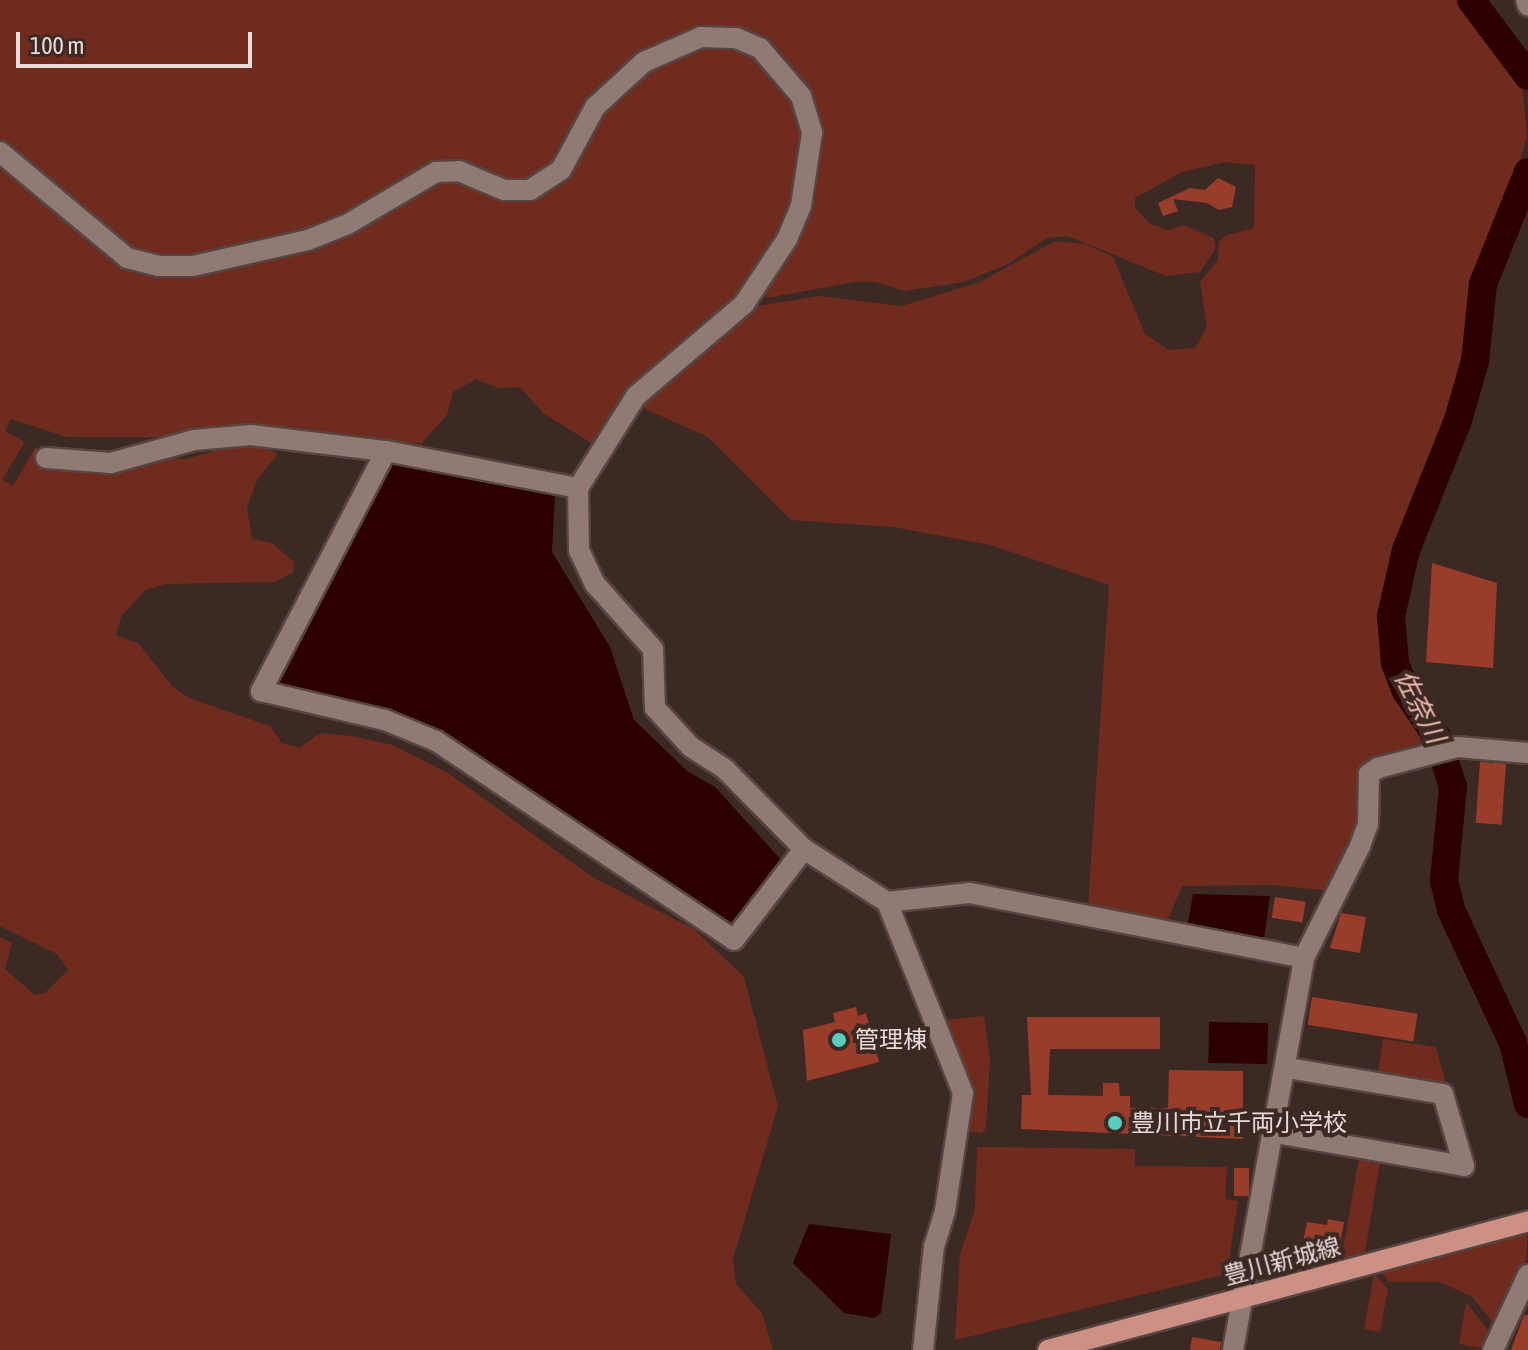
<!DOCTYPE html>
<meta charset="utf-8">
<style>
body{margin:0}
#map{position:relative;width:1528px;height:1350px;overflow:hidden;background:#3d2924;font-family:"Asap Condensed","Noto Sans JP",sans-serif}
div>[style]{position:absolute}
.green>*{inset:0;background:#6f2b1d}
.water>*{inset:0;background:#2c0000;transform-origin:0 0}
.river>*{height:28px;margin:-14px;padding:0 14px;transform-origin:14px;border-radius:14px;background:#2c0000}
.building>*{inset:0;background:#993d2a;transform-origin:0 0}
.roads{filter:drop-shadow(2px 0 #564542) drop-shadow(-2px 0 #564542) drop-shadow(0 2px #564542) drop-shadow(0 -2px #564542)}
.minor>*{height:20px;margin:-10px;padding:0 10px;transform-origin:10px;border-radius:10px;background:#927a74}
.major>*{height:20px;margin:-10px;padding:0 10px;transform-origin:10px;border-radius:10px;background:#cc9184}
.dots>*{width:22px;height:22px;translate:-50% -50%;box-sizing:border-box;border:4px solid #3d2924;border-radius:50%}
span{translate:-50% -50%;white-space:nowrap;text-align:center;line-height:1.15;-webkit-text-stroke:8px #3d2924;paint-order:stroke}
.poi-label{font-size:24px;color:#e8dad7}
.left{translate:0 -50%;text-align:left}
.street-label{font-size:24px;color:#e8dad7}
.water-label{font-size:26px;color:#f1bdb1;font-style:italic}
.scale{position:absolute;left:16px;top:32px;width:236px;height:36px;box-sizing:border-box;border:4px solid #e8dad7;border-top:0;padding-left:10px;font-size:24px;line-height:28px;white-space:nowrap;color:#e8dad7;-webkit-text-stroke:6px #3d2924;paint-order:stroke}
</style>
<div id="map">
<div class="green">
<i style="clip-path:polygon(0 0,1467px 0,1522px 84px,1527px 136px,1386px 621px,1387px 655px,1402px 691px,1430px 734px,1425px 747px,1370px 761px,1360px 773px,1362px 819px,1331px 891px,1274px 885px,1182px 886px,1166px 924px,1088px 908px,1109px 585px,991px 545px,893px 527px,791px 520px,708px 437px,645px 409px,640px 401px,757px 306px,819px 296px,902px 306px,980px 282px,1055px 241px,1085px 244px,1113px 257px,1145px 334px,1169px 350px,1195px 348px,1207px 327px,1200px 282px,1218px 260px,1219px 242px,1224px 236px,1254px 228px,1255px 165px,1225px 162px,1182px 172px,1135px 198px,1135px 208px,1150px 224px,1168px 230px,1184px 225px,1214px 238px,1216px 248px,1200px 272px,1166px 276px,1067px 236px,1047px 238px,1008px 264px,964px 282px,904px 291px,876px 282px,854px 282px,767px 298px,764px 286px,818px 131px,733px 32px,641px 58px,554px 169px,522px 187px,462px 165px,343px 220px,192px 260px,128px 252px,0 145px)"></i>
<i style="clip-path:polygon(686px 46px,748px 47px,796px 97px,807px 146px,783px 236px,743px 295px,596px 446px,543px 413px,520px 387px,498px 388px,476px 379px,453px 392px,447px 415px,421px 444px,371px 438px,67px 437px,11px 419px,5px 431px,25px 442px,2px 480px,13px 486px,35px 448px,59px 455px,186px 459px,250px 441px,278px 454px,258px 478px,247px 507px,252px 539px,272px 543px,294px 562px,293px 572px,276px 582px,166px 584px,145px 590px,121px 617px,116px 635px,138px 643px,173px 687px,189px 698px,270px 726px,282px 743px,299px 748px,320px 733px,351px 736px,393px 745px,448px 773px,594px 878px,694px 929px,744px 977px,778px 1106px,733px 1259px,736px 1284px,762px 1313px,773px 1350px,0 1350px,0 937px,12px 943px,5px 969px,35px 995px,45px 993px,68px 970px,57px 954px,0 926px,0 159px,124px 262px,244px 261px,445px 176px,537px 193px,612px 94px)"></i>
<i style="clip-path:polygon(984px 1016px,990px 1058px,986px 1128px,982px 1133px,967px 1132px,971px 1093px,946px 1020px)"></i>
<i style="clip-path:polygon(1383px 1039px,1436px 1047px,1448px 1091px,1377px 1079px)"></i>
<i style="clip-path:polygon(977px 1147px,1135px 1149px,1135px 1166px,1227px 1167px,1225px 1199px,1238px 1201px,1227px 1274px,955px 1340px,960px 1254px,975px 1209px)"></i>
<i style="clip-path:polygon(1360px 1153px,1381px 1157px,1365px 1252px,1341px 1260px)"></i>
<i style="clip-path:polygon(1528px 1230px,1525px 1271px,1495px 1334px,1491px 1320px,1471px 1296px,1439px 1282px,1389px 1282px,1380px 1271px)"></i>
<i style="clip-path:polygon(1374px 1274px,1388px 1289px,1380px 1332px,1364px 1329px)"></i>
<i style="clip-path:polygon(1466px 1302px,1491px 1334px,1488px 1349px,1459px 1344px)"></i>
</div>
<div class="water">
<i style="clip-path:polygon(388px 462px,555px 496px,552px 552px,610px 647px,634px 720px,687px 771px,715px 787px,783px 862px,728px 932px,451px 743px,267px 688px)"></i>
<i style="clip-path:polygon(1193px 894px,1270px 896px,1264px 938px,1188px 923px)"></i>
<i style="left:1209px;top:1022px;width:59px;height:41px;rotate:1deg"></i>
<i style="clip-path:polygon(809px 1224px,891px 1234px,881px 1313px,874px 1318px,844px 1313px,793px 1263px)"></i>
</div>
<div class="river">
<i style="left:1471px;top:0;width:95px;rotate:53.1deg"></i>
<i style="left:1528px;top:172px;width:121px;rotate:111.9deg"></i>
<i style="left:1483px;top:284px;width:77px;rotate:95.9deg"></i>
<i style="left:1475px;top:361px;width:61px;rotate:106.1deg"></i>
<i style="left:1458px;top:420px;width:140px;rotate:111.8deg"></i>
<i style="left:1406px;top:550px;width:68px;rotate:102.8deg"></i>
<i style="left:1391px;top:616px;width:47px;rotate:85.1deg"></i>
<i style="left:1395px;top:663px;width:30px;rotate:69deg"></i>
<i style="left:1406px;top:691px;width:55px;rotate:56deg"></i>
<i style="left:1437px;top:737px;width:52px;rotate:72.3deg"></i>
<i style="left:1453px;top:787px;width:94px;rotate:95.5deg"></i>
<i style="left:1444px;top:881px;width:30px;rotate:76deg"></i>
<i style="left:1451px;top:910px;width:147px;rotate:65deg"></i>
<i style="left:1513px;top:1043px;width:63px;rotate:76.2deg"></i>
</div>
<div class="building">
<i style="clip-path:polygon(1218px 178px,1236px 187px,1232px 207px,1219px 210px,1207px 203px,1173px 199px,1178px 211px,1163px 216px,1158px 203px,1190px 188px,1205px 190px)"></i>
<i style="clip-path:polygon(1432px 563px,1497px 583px,1493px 668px,1426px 662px)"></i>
<i style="left:1480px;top:762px;width:26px;height:61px;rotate:4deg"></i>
<i style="left:1275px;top:897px;width:31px;height:21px;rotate:9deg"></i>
<i style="clip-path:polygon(1341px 913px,1366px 917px,1360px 953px,1330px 948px)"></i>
<i style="left:1312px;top:997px;width:107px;height:28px;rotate:9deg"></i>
<i style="clip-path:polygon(856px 1007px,858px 1016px,866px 1013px,879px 1062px,807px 1081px,803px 1030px,835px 1022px,833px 1013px)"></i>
<i style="clip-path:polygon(1027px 1017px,1160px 1017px,1160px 1049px,1050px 1049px,1048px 1095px,1103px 1096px,1103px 1083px,1119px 1083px,1120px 1096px,1130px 1096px,1130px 1108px,1168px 1108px,1169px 1070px,1243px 1071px,1243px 1139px,1021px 1129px,1022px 1095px,1031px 1095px)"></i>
<i style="left:1234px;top:1168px;width:15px;height:28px"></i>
<i style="clip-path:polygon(1328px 1219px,1344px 1222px,1339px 1249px,1303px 1242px,1307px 1222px,1327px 1225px)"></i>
<i style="clip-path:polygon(1524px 1315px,1528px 1315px,1528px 1350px,1511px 1350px)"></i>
<i style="clip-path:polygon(1192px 1337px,1221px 1342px,1220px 1350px,1190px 1350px)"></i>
</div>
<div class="roads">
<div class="minor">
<i style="left:1526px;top:0;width:6px;rotate:72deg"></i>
<i style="left:0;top:152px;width:165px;rotate:39.8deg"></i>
<i style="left:127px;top:258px;width:32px;rotate:14deg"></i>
<i style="left:158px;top:266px;width:35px"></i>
<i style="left:193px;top:266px;width:118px;rotate:-12.7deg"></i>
<i style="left:308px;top:240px;width:43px;rotate:-21.8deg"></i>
<i style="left:348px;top:224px;width:102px;rotate:-30.6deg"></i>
<i style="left:436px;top:172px;width:23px;rotate:-2deg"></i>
<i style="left:459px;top:171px;width:49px;rotate:22.9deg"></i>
<i style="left:504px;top:190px;width:26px"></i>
<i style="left:530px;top:190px;width:37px;rotate:-33deg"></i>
<i style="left:561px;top:170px;width:72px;rotate:-61.6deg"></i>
<i style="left:595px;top:107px;width:67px;rotate:-42.6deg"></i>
<i style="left:644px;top:62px;width:62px;rotate:-23.7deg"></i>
<i style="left:701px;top:37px;width:35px;rotate:2deg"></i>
<i style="left:736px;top:38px;width:26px;rotate:23deg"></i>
<i style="left:760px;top:48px;width:63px;rotate:49.5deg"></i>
<i style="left:801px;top:96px;width:39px;rotate:73deg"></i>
<i style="left:812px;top:133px;width:74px;rotate:98.6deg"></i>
<i style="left:801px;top:206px;width:36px;rotate:113deg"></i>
<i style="left:787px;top:239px;width:78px;rotate:123.5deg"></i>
<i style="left:744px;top:304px;width:142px;rotate:139.6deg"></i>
<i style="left:636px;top:396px;width:109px;rotate:122.2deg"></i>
<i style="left:578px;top:488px;width:62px;rotate:89.1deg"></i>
<i style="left:579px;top:550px;width:38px;rotate:65deg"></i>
<i style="left:595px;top:584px;width:87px;rotate:48.3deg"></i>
<i style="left:653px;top:649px;width:59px;rotate:88.1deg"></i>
<i style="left:655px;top:708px;width:53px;rotate:47.3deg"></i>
<i style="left:691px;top:747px;width:40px;rotate:32.9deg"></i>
<i style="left:725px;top:769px;width:112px;rotate:45.4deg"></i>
<i style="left:804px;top:849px;width:98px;rotate:32.6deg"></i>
<i style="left:887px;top:902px;width:83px;rotate:-6.2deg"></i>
<i style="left:970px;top:893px;width:340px;rotate:11deg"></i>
<i style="left:386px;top:451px;width:271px;rotate:117.5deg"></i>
<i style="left:261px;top:691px;width:127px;rotate:13.2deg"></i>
<i style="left:385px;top:720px;width:55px;rotate:22.4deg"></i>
<i style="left:436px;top:741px;width:358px;rotate:33.7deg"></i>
<i style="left:734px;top:940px;width:115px;rotate:-52.4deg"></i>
<i style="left:46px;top:458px;width:65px;rotate:4.4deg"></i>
<i style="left:111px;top:463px;width:86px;rotate:-15.5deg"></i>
<i style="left:194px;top:440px;width:57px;rotate:-5deg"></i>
<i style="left:251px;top:435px;width:136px;rotate:6.8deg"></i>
<i style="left:386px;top:451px;width:196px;rotate:10.9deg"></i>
<i style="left:887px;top:902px;width:206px;rotate:68.3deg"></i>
<i style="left:963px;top:1093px;width:119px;rotate:98.7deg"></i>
<i style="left:945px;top:1211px;width:37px;rotate:107deg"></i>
<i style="left:934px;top:1246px;width:105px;rotate:96deg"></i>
<i style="left:1275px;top:1133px;width:192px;rotate:9.9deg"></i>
<i style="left:1464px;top:1166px;width:75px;rotate:-106.3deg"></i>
<i style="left:1443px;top:1094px;width:158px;rotate:-170.5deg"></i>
<i style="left:1233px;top:1350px;width:398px;rotate:-79.7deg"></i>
<i style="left:1304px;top:958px;width:125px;rotate:-63.4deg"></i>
<i style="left:1360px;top:846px;width:23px;rotate:-70deg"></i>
<i style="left:1368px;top:824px;width:50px;rotate:-88.9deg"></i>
<i style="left:1369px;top:774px;width:11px;rotate:-34deg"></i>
<i style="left:1378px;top:768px;width:83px;rotate:-14.7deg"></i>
<i style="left:1458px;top:747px;width:70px;rotate:4.9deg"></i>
<i style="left:1493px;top:1350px;width:83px;rotate:-65deg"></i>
</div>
<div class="major">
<i style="left:1048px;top:1350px;width:497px;rotate:-15deg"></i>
</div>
</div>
<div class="dots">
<i style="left:839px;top:1040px;background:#59cebf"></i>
<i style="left:1115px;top:1123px;background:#59cebf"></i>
</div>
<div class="poi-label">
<span class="left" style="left:855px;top:1040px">管理棟</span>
<span class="left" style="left:1131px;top:1123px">豊川市立千両小学校</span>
</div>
<div class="street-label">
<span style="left:1282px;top:1261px;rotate:-15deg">豊川新城線</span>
</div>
<div class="water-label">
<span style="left:1419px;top:707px;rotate:63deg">佐奈川</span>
</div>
<div class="scale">100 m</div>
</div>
